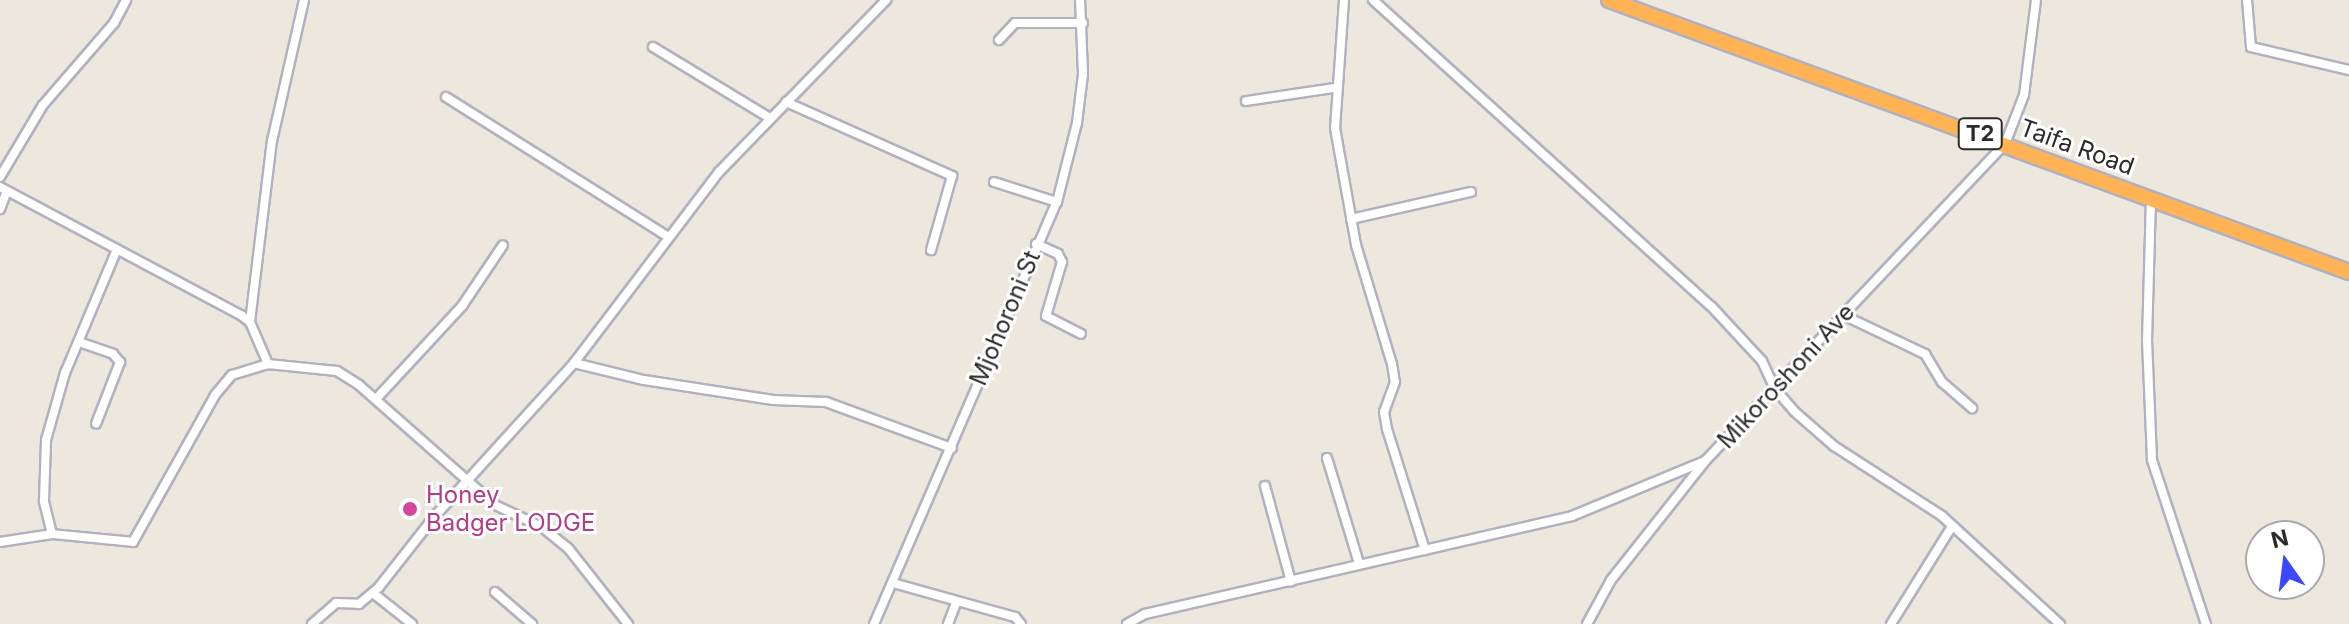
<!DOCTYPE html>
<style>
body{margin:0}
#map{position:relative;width:2349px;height:624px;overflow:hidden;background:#ede8dd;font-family:Inter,sans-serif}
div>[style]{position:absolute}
.roads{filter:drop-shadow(2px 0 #b1b1bf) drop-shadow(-2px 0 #b1b1bf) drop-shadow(0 2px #b1b1bf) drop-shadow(0 -2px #b1b1bf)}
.street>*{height:8px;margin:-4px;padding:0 4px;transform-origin:4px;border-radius:4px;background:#fff}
.highway>*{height:14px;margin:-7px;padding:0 7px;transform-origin:7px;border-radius:7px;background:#ffb355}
.dots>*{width:22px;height:22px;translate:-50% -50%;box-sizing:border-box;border:4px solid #fff;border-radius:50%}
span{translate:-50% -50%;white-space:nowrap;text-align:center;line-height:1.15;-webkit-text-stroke:6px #fff;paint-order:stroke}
.shield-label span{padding:2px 6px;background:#fff;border:2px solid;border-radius:6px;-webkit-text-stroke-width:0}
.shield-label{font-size:22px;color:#2b2b2b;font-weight:700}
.street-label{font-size:24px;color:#2b2b2b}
.hotel-label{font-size:24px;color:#b23c85}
.left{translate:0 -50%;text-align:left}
.north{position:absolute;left:2245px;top:520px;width:80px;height:80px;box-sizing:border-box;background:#fff;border:2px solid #aaa;border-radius:50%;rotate:346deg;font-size:22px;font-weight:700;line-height:32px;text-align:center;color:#2b2b2b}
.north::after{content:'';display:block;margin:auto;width:28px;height:36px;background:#3b48fc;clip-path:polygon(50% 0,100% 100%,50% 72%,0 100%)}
</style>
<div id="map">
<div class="roads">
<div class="street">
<i style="left:1344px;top:0;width:128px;rotate:94deg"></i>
<i style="left:1335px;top:128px;width:119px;rotate:79.8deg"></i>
<i style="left:1356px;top:245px;width:124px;rotate:73.2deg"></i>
<i style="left:1392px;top:364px;width:18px;rotate:81deg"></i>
<i style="left:1395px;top:382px;width:32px;rotate:110deg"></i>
<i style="left:1384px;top:412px;width:17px;rotate:80deg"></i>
<i style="left:1387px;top:429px;width:127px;rotate:72.6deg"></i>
<i style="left:1373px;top:0;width:456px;rotate:42.2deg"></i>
<i style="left:1711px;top:306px;width:75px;rotate:47.2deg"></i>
<i style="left:1762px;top:361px;width:31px;rotate:65deg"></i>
<i style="left:1775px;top:389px;width:30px;rotate:49deg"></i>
<i style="left:1795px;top:412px;width:52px;rotate:41.1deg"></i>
<i style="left:1834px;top:446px;width:129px;rotate:32.9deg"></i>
<i style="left:1942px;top:516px;width:160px;rotate:42.5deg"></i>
<i style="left:2247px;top:0;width:47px;rotate:85.1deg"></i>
<i style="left:2251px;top:47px;width:101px;rotate:13.2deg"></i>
<i style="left:999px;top:40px;width:23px;rotate:-47deg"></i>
<i style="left:1015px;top:23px;width:68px"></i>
<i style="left:653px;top:47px;width:135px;rotate:31.3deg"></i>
<i style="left:446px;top:97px;width:261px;rotate:32.2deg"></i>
<i style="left:1246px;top:101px;width:89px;rotate:-8.4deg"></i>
<i style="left:786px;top:102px;width:182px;rotate:24deg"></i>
<i style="left:952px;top:176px;width:77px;rotate:105.8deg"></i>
<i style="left:0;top:177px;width:84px;rotate:-59.2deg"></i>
<i style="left:43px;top:105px;width:108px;rotate:-49.1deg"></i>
<i style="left:114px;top:23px;width:26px;rotate:-62deg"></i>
<i style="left:994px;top:182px;width:66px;rotate:17.6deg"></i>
<i style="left:0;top:187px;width:273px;rotate:28deg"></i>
<i style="left:241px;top:315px;width:11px;rotate:38deg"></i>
<i style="left:250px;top:322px;width:46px;rotate:66.8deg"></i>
<i style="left:268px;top:364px;width:69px;rotate:5.8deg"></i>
<i style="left:337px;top:371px;width:26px;rotate:32deg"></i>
<i style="left:359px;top:385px;width:181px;rotate:41.4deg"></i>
<i style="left:495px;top:505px;width:52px;rotate:25.1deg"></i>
<i style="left:542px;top:527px;width:33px;rotate:39deg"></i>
<i style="left:568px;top:548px;width:97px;rotate:51.7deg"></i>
<i style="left:2151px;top:198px;width:142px;rotate:91.6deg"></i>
<i style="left:2147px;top:340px;width:120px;rotate:87.6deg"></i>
<i style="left:2152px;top:460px;width:173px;rotate:71.8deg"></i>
<i style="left:0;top:209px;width:19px;rotate:-69deg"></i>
<i style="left:1351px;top:219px;width:123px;rotate:-12.7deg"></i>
<i style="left:1036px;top:244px;width:24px;rotate:24deg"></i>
<i style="left:1058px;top:254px;width:9px;rotate:63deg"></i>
<i style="left:1062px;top:262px;width:56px;rotate:106.5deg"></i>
<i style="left:1046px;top:316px;width:39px;rotate:27deg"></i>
<i style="left:1843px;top:315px;width:91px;rotate:25.4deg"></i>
<i style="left:1925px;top:354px;width:33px;rotate:59deg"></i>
<i style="left:1942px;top:382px;width:40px;rotate:41deg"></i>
<i style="left:250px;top:322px;width:182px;rotate:-83.1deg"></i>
<i style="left:272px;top:141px;width:145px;rotate:-77.2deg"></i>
<i style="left:79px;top:342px;width:36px;rotate:19deg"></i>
<i style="left:113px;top:354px;width:11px;rotate:49deg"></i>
<i style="left:120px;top:362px;width:66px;rotate:111.2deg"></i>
<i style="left:574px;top:363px;width:72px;rotate:13.7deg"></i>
<i style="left:644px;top:380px;width:131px;rotate:8.8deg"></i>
<i style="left:773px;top:400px;width:53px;rotate:2.2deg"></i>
<i style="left:826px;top:402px;width:134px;rotate:20.1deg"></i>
<i style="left:376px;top:399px;width:127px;rotate:-47.2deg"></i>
<i style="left:462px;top:306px;width:73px;rotate:-56.1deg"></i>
<i style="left:1327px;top:458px;width:110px;rotate:73.1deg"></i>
<i style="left:1265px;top:486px;width:99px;rotate:74.8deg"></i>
<i style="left:52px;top:534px;width:34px;rotate:-104deg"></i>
<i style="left:44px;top:501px;width:61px;rotate:-88.1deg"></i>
<i style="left:46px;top:440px;width:70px;rotate:-74.2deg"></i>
<i style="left:65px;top:373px;width:134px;rotate:-67.2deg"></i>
<i style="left:0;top:542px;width:53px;rotate:-8.7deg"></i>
<i style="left:52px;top:534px;width:81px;rotate:5.6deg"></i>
<i style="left:133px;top:542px;width:168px;rotate:-60.8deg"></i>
<i style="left:215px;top:395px;width:26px;rotate:-50deg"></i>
<i style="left:232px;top:375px;width:38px;rotate:-17deg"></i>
<i style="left:893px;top:583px;width:127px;rotate:15.6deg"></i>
<i style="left:1015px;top:617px;width:9px;rotate:49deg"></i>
<i style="left:495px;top:592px;width:49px;rotate:40.9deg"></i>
<i style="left:373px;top:593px;width:50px;rotate:38.5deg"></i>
<i style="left:312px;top:624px;width:32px;rotate:-41deg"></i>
<i style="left:336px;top:603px;width:23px;rotate:2deg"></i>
<i style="left:359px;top:604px;width:26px;rotate:-40deg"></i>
<i style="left:379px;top:587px;width:89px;rotate:-51.8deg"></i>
<i style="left:434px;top:517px;width:208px;rotate:-47.7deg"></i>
<i style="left:574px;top:363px;width:240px;rotate:-52.8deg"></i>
<i style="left:719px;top:172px;width:240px;rotate:-45.8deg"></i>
<i style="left:874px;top:624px;width:460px;rotate:-66.6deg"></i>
<i style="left:1057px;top:202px;width:81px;rotate:-75.8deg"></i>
<i style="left:1077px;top:123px;width:49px;rotate:-83deg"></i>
<i style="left:1083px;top:74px;width:74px;rotate:-92.3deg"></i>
<i style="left:948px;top:624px;width:22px;rotate:-69deg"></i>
<i style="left:1127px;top:624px;width:21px;rotate:-29deg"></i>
<i style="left:1145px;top:614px;width:438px;rotate:-12.9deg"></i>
<i style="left:1572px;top:516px;width:144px;rotate:-22.5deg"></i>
<i style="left:1587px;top:624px;width:50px;rotate:-61.4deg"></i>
<i style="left:1611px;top:580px;width:153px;rotate:-51.6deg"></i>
<i style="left:1706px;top:460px;width:435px;rotate:-46.6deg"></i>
<i style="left:2005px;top:144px;width:53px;rotate:-68.8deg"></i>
<i style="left:2024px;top:95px;width:96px;rotate:-82.8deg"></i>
<i style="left:1891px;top:624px;width:113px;rotate:-58deg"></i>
</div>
<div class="highway">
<i style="left:1609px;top:0;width:788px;rotate:20.18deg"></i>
</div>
</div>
<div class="dots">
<i style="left:410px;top:509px;background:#d1479c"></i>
</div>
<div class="shield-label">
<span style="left:1980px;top:134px">T2</span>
</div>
<div class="street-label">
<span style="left:2077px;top:147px;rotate:20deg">Taifa Road</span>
<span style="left:1005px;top:318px;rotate:-67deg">Mjohoroni St</span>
<span style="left:1786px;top:376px;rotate:-47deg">Mikoroshoni Ave</span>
</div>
<div class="hotel-label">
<span class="left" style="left:426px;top:509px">Honey<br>Badger LODGE</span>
</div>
<div class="north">N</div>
</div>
